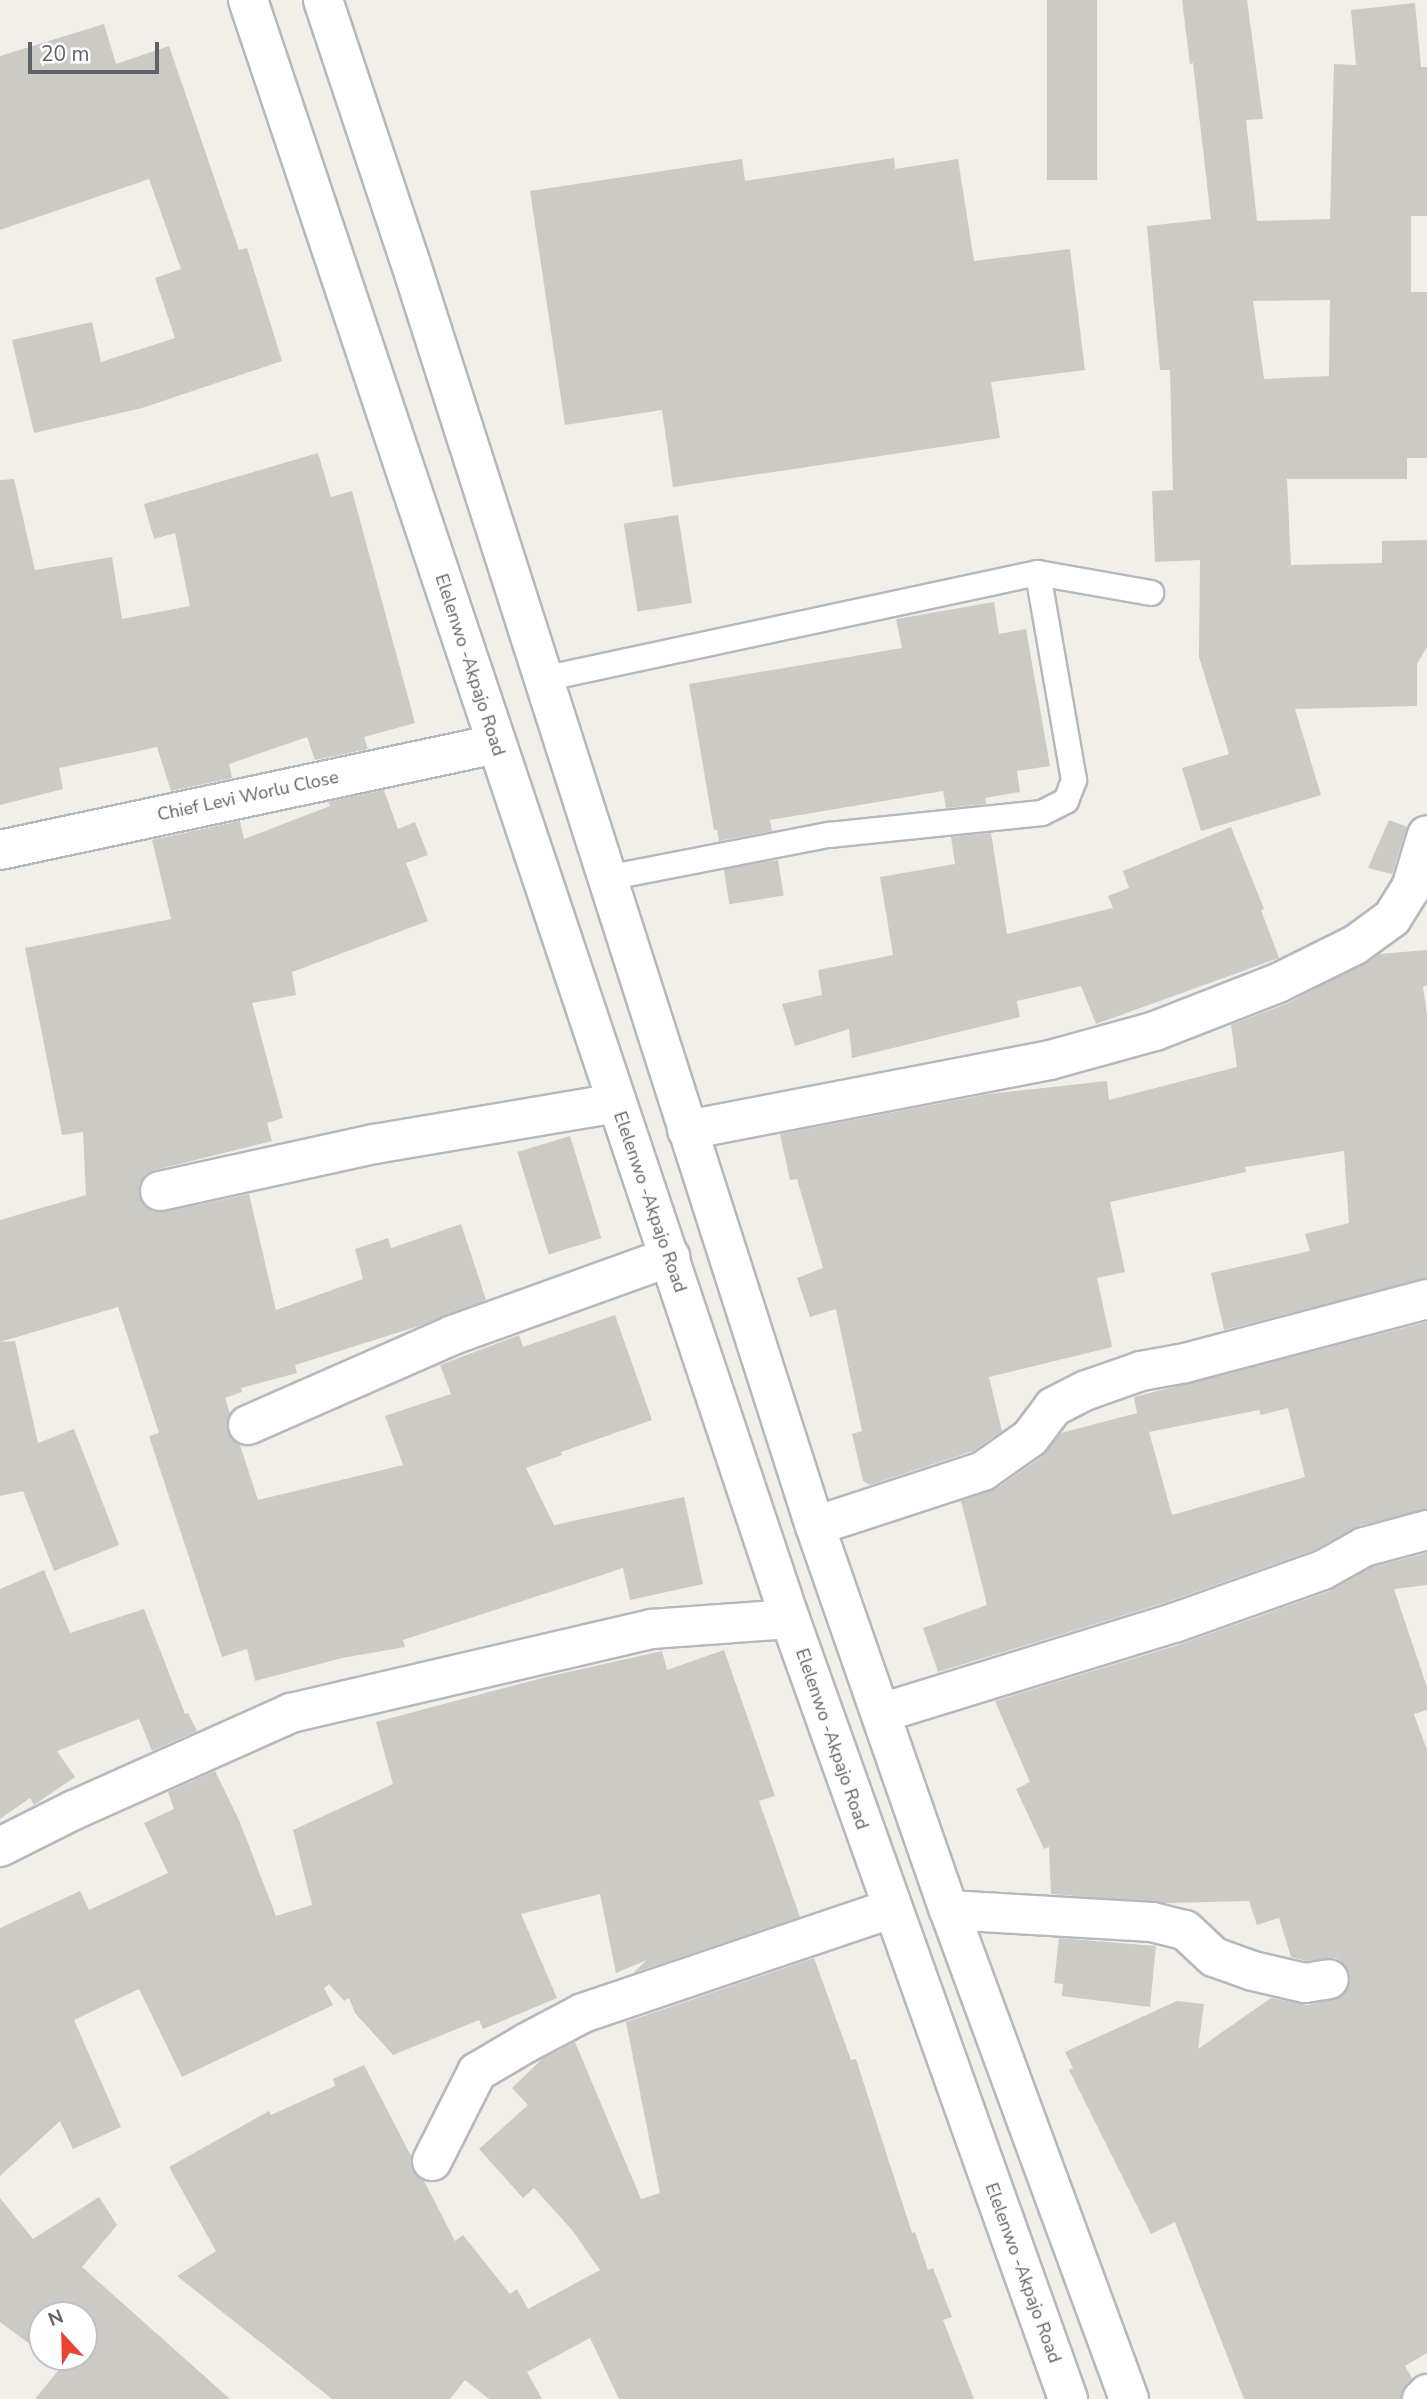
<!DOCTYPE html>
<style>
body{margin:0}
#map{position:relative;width:1427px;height:2399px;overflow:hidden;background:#f1efe8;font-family:"Nunito Sans",sans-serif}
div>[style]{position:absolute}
.building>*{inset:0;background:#cccac5;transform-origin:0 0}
.roads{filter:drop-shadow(2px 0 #b5b8bc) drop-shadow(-2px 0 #b5b8bc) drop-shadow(0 2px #b5b8bc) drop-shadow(0 -2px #b5b8bc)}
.lane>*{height:24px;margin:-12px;padding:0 12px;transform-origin:12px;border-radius:12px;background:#fff}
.street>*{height:38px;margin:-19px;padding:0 19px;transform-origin:19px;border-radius:19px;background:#fff}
.secondary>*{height:38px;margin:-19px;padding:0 19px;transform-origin:19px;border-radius:19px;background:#fff}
span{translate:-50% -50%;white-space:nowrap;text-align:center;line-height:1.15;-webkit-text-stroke:7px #fff;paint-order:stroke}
.street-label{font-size:18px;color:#5f6368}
.north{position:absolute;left:28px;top:2301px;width:70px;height:70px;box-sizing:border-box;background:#fff;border:2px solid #bfc1c3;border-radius:50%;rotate:338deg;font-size:19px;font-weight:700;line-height:28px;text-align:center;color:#5f6368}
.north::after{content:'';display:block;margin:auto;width:24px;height:32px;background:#ea4335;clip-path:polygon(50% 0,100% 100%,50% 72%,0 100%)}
.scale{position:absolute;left:28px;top:42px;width:131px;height:32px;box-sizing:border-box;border:4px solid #5f6368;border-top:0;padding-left:9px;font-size:21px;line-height:24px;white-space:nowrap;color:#5f6368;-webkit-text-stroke:5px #fff;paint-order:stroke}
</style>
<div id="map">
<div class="building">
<i style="left:1047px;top:0;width:50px;height:180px"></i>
<i style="clip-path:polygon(evenodd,1182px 0,1247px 0,1263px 119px,1246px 120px,1257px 221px,1330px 219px,1334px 64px,1356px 65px,1351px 10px,1415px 3px,1421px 67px,1427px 67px,1427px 216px,1411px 216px,1411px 292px,1427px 292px,1427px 458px,1407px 458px,1407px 479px,1287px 479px,1291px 565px,1382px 563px,1382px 541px,1427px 540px,1427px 647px,1417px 664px,1417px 706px,1295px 709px,1321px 795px,1201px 831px,1182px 768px,1229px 754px,1199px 657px,1200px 560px,1155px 562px,1152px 491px,1173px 490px,1170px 370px,1160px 370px,1147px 226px,1211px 219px,1193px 63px,1190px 64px,1182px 0,1330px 300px,1329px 376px,1264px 379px,1253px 301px,1330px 300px)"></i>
<i style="clip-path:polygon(104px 24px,116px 64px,169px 46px,239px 250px,247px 248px,282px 361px,142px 408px,34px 433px,12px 340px,92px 322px,101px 362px,175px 338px,155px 278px,181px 269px,149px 179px,0 230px,0 56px)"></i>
<i style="clip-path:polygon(894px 158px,895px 169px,958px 159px,974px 261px,1070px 249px,1085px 370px,991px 382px,1000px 438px,673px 487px,662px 410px,565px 425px,530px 191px,742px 159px,745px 181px)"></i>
<i style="clip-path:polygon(318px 453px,331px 497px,352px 491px,415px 723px,364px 737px,368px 749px,315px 760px,307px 737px,229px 764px,232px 778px,171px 791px,157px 747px,59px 768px,63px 789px,0 805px,0 480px,14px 479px,35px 570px,112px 557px,122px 619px,190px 606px,175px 533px,154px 539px,144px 504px)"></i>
<i style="left:678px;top:515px;width:89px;height:55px;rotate:81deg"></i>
<i style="clip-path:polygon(994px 602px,999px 634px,1026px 629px,1050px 766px,1017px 771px,1020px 792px,985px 798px,986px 804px,946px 808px,943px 791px,770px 820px,772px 831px,719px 841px,717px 830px,714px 830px,689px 684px,902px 648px,896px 619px)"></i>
<i style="clip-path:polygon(384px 790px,398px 829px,415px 822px,428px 855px,406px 863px,428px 921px,292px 972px,296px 995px,252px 1003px,283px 1118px,267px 1123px,272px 1141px,155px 1170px,146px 1174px,139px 1184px,139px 1195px,144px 1206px,153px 1212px,164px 1212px,249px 1194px,276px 1310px,363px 1279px,355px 1249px,388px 1238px,391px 1248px,461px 1224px,486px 1300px,419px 1326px,295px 1365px,297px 1373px,241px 1388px,242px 1392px,225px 1398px,230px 1414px,228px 1433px,240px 1445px,258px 1500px,403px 1465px,385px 1416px,451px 1394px,440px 1365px,519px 1335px,523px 1347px,615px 1315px,652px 1420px,561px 1452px,562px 1455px,526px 1468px,554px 1525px,684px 1497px,703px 1584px,630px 1600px,623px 1568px,403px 1640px,405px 1647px,342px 1658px,255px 1681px,247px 1649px,222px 1657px,149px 1436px,159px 1433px,118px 1307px,0 1342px,0 1220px,86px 1195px,83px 1132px,62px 1135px,25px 948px,171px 919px,152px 840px,240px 821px,244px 839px,330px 806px,328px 802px)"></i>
<i style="clip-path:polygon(1389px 820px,1407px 827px,1392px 874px,1368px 868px)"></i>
<i style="clip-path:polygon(1231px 827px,1264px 909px,1261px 910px,1279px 958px,1096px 1024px,1081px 986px,1017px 1001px,1020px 1017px,852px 1058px,849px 1029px,795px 1046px,782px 1004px,822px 995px,818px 970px,893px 955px,880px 877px,955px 864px,951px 837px,991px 833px,1007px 934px,1113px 908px,1108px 896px,1129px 888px,1123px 871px)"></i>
<i style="left:778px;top:860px;width:36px;height:55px;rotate:81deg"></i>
<i style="clip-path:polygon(1427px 950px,1427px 985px,1423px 987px,1427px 1014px,1427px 1278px,1224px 1330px,1211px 1273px,1310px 1251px,1305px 1234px,1349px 1223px,1344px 1151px,1245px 1167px,1246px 1172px,1110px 1202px,1125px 1272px,1097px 1278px,1112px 1347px,989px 1377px,1002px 1431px,973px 1451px,870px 1485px,863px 1481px,852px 1434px,862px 1431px,836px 1309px,810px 1317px,797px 1278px,823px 1268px,797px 1179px,790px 1180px,780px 1134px,989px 1094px,1107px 1081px,1109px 1100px,1237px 1067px,1231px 1025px,1288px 1003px,1379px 954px)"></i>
<i style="left:570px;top:1136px;width:107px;height:55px;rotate:73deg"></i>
<i style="clip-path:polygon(evenodd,1427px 1322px,1427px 1509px,1358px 1526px,1314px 1550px,1167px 1602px,938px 1672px,923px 1628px,987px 1605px,961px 1501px,996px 1489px,1043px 1456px,1061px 1433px,1137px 1413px,1134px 1397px,1427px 1322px,1288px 1408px,1305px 1477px,1172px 1515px,1149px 1432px,1259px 1410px,1261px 1415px,1288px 1408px)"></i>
<i style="clip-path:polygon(15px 1341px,38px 1443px,74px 1429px,119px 1545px,54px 1571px,23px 1491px,0 1496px,0 1342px)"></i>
<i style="clip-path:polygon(1427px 1553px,1427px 1585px,1394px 1589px,1427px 1687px,1427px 1710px,1414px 1714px,1427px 1750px,1427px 2353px,1405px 2366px,1412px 2378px,1401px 2393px,1401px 2399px,1244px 2399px,1175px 2222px,1151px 2234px,1069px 2070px,1073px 2068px,1065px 2052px,1177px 2001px,1204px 2004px,1198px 2049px,1271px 1998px,1308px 2005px,1342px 1996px,1349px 1987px,1350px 1975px,1345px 1965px,1336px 1958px,1306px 1961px,1291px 1957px,1279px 1918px,1257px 1925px,1249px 1901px,1165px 1903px,1051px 1894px,1049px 1847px,1044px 1849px,1016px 1789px,1030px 1782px,995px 1701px,1181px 1644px,1330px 1591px,1372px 1567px)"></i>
<i style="clip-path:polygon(44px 1570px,70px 1633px,144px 1609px,185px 1714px,188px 1713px,197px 1731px,152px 1751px,139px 1719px,57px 1751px,75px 1777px,34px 1805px,30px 1798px,0 1819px,0 1589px)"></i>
<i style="clip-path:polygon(724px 1650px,775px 1796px,759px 1801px,800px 1917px,633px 1973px,647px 1960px,616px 1973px,600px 1894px,521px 1914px,557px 1998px,483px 2029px,479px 2020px,393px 2055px,355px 2013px,349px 1998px,344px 2001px,329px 1984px,324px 1988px,333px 2005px,182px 2077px,139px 1989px,74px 2020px,121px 2127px,73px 2149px,60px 2121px,0 2176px,0 1928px,80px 1891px,89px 1910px,168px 1873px,144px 1823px,174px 1809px,168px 1792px,215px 1771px,239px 1820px,276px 1916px,312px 1905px,293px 1830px,393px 1784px,376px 1722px,546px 1677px,662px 1651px,667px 1670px)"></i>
<i style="clip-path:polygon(1059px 1938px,1156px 1946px,1150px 2007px,1062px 1996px,1063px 1984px,1054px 1983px)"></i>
<i style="clip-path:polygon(814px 1958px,851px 2060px,856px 2059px,912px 2233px,915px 2232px,928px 2270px,933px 2268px,952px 2317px,943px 2320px,974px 2399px,619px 2399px,590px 2338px,527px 2372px,542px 2399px,489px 2399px,465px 2380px,450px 2399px,332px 2399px,177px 2276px,216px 2251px,169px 2167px,269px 2111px,271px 2115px,335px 2086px,333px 2079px,364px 2065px,411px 2156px,413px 2172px,424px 2181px,455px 2241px,463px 2235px,510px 2294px,517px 2289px,528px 2309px,600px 2270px,572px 2230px,534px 2188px,523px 2198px,479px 2149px,528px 2105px,512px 2088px,542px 2059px,575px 2042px,641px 2199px,660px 2193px,626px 2022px)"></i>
<i style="clip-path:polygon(99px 2197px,117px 2225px,82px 2267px,230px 2399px,35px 2399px,61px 2367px,47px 2357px,84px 2357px,84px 2315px,42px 2315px,42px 2353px,0 2322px,0 2198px,33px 2239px)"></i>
</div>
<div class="roads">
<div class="lane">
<i style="left:543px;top:679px;width:506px;rotate:-12.09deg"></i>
<i style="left:1038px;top:573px;width:115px;rotate:10deg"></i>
<i style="left:607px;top:878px;width:226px;rotate:-11deg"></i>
<i style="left:829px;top:835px;width:214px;rotate:-5.9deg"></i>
<i style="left:1042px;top:813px;width:27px;rotate:-27deg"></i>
<i style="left:1066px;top:801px;width:22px;rotate:-69deg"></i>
<i style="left:1074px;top:780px;width:210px;rotate:-99.9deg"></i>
</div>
<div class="street">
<i style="left:0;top:850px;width:507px;rotate:-12.06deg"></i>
<i style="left:687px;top:1130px;width:370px;rotate:-10.9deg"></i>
<i style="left:1050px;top:1060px;width:109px;rotate:-15.4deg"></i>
<i style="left:1155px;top:1031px;width:132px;rotate:-21.3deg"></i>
<i style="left:1278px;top:983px;width:86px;rotate:-26.3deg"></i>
<i style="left:1355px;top:945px;width:46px;rotate:-36.1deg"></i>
<i style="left:1392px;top:918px;width:36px;rotate:-58deg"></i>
<i style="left:1411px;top:888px;width:55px;rotate:-73.2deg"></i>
<i style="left:160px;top:1191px;width:219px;rotate:-12.4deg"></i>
<i style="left:374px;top:1144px;width:245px;rotate:-9.6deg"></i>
<i style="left:248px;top:1425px;width:224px;rotate:-23.7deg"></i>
<i style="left:453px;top:1335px;width:231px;rotate:-19.8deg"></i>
<i style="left:815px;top:1526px;width:177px;rotate:-18.1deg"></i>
<i style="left:983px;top:1471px;width:57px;rotate:-35.1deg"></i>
<i style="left:1030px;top:1438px;width:39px;rotate:-53deg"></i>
<i style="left:1053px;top:1407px;width:38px;rotate:-27deg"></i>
<i style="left:1087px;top:1390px;width:57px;rotate:-19.4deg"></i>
<i style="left:1141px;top:1371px;width:45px;rotate:-10.3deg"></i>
<i style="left:1185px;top:1363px;width:250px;rotate:-14.8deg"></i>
<i style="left:881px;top:1713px;width:307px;rotate:-17.1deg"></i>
<i style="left:1174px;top:1623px;width:158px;rotate:-19.6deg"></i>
<i style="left:1323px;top:1570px;width:47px;rotate:-29.3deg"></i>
<i style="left:1364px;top:1547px;width:65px;rotate:-15.1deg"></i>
<i style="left:0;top:1847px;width:83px;rotate:-26.6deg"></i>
<i style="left:74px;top:1810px;width:238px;rotate:-24.1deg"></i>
<i style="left:291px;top:1713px;width:370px;rotate:-13.1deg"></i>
<i style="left:651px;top:1629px;width:139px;rotate:-4.1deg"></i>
<i style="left:949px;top:1910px;width:203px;rotate:3.4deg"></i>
<i style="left:1152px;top:1922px;width:34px;rotate:14deg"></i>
<i style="left:1185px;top:1930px;width:40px;rotate:43deg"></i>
<i style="left:1214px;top:1957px;width:41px;rotate:19.7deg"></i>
<i style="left:1253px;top:1971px;width:53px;rotate:13deg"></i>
<i style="left:1305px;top:1983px;width:24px;rotate:-9deg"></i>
<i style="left:432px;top:2161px;width:100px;rotate:-63.2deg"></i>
<i style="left:477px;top:2072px;width:57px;rotate:-30.6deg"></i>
<i style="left:526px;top:2043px;width:64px;rotate:-27.8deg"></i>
<i style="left:583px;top:2013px;width:325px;rotate:-18.7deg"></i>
<i style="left:1422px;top:2399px;width:7px;rotate:-45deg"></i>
</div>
<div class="secondary">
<i style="left:248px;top:0;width:1707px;rotate:71.49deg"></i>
<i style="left:790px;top:1619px;width:828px;rotate:70.38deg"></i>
<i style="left:323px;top:0;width:272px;rotate:71.6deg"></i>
<i style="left:409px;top:258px;width:1331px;rotate:72.25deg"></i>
<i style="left:815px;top:1526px;width:407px;rotate:70.8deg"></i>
<i style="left:949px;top:1910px;width:521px;rotate:69.79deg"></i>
</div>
</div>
<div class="street-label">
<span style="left:470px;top:665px;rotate:72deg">Elelenwo -Akpajo Road</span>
<span style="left:248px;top:796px;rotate:-12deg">Chief Levi Worlu Close</span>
<span style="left:650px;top:1202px;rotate:71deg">Elelenwo -Akpajo Road</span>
<span style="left:832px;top:1739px;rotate:71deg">Elelenwo -Akpajo Road</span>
<span style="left:1023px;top:2273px;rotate:70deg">Elelenwo -Akpajo Road</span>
</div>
<div class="north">N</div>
<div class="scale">20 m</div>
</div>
